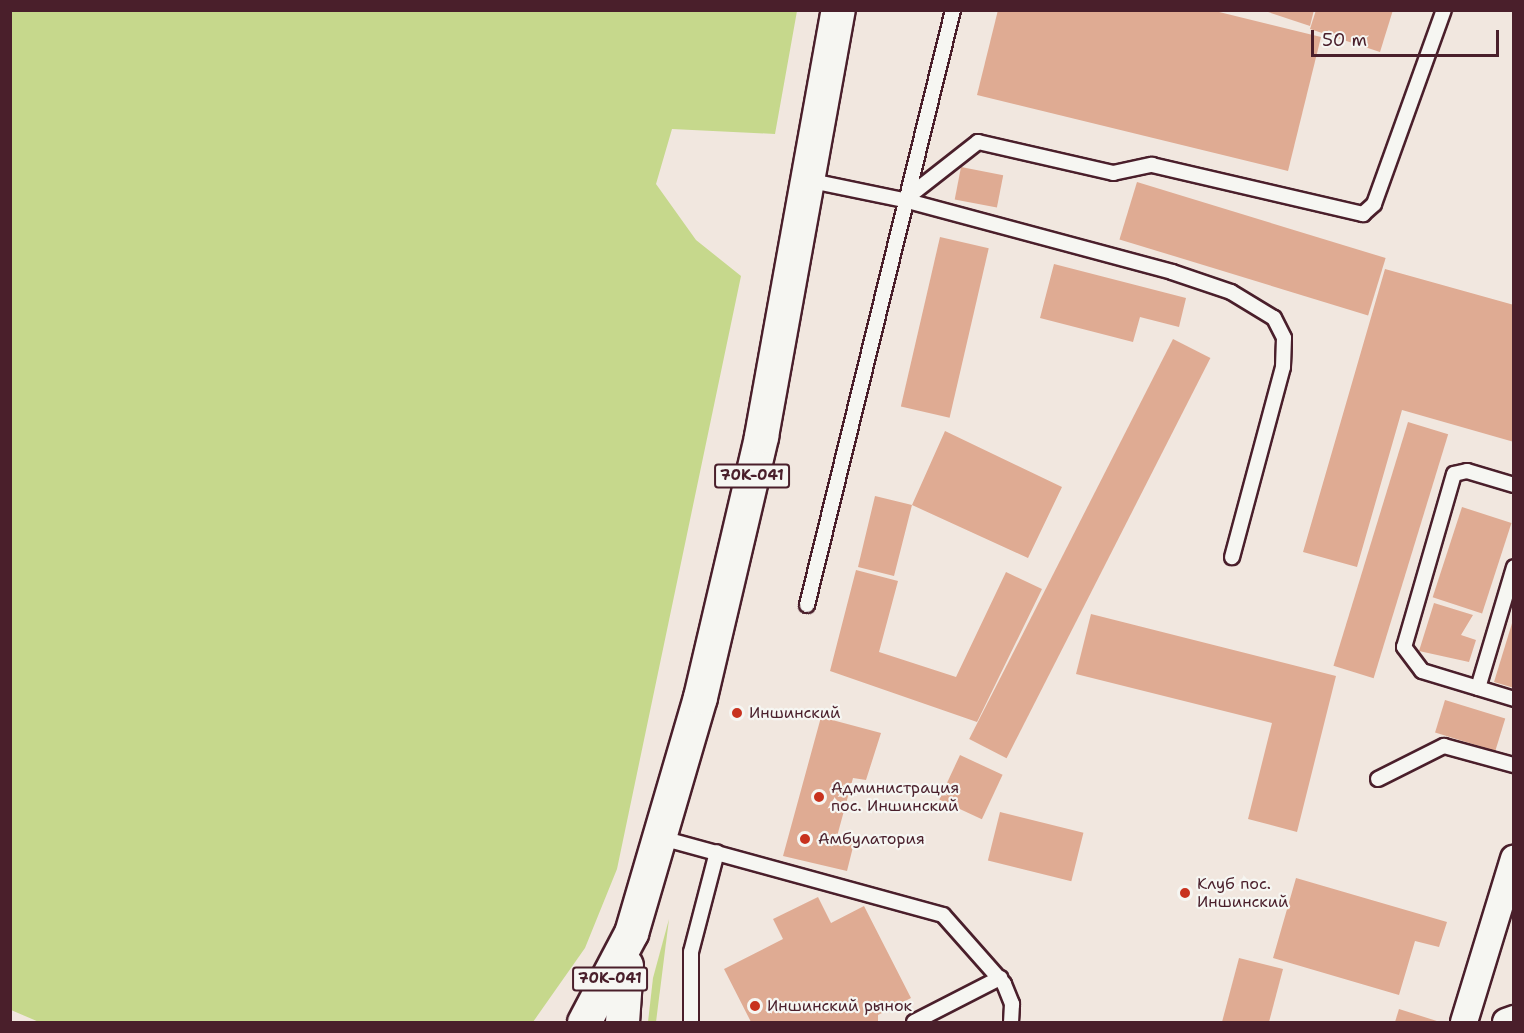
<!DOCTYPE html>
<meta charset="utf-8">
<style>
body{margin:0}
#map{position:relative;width:1524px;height:1033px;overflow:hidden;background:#f1e7df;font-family:"Shantell Sans",sans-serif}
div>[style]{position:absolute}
.green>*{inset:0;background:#c6d88c}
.building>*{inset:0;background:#dfab93;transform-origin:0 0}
.roads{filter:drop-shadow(2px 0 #4a1f2b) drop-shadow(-2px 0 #4a1f2b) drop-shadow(0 2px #4a1f2b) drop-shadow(0 -2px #4a1f2b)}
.lane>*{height:14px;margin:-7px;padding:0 7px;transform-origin:7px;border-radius:7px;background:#f6f6f2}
.street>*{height:26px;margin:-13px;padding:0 13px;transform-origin:13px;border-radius:13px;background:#f6f6f2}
.primary>*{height:33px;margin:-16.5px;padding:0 16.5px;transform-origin:16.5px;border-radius:16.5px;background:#f6f6f2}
.dots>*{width:16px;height:16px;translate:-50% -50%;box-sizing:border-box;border:3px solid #f6f6f2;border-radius:50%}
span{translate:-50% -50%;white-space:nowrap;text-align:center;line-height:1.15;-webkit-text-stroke:4.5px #f6f6f2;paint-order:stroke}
.shield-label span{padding:2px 4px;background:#f6f6f2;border:2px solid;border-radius:4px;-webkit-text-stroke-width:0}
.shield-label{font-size:15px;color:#4a1f2b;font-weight:700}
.poi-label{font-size:16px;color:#4a1f2b}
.left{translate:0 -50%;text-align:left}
.frame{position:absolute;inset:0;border:12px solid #4a1f2b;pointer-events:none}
.scale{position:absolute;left:1311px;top:30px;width:188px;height:27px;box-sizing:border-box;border:3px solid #4a1f2b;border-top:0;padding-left:8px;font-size:18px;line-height:21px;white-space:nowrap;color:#4a1f2b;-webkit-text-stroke:4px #f6f6f2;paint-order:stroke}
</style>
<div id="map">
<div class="green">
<i style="clip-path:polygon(10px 11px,797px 11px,775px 134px,672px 129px,656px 184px,696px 240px,741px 276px,617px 869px,585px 948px,533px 1022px,39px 1022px,11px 1010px)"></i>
<i style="clip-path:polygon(669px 919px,656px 1022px,648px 1022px,653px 978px)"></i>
</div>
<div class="building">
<i style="clip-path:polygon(998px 10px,1211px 10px,1321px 37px,1288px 171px,977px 95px)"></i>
<i style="clip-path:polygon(1262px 10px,1314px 10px,1310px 26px)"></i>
<i style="clip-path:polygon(1316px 10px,1393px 10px,1380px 52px,1310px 29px)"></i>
<i style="left:961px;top:167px;width:43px;height:33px;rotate:11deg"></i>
<i style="left:1137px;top:182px;width:260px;height:60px;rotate:17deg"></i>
<i style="left:940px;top:237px;width:50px;height:174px;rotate:13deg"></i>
<i style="clip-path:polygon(1054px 264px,1186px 298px,1179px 327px,1140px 317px,1133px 342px,1040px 318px)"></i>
<i style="clip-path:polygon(1385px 269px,1514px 305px,1514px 442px,1402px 410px,1357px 567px,1303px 552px)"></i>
<i style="left:1173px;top:339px;width:42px;height:449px;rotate:27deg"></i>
<i style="left:1408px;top:422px;width:42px;height:255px;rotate:17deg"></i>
<i style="clip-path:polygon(945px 431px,1062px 487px,1028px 558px,912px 505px,894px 576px,858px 567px,875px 496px,912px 505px)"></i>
<i style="left:1462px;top:507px;width:52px;height:95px;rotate:18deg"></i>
<i style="clip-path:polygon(856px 570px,898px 581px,879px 652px,956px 677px,1006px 572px,1042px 589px,977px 722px,830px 671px)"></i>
<i style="clip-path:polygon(1434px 603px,1473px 615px,1461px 635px,1476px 640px,1469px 662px,1419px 651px)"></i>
<i style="clip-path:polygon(1091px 614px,1336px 676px,1297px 832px,1248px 819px,1272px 723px,1076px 674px)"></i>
<i style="clip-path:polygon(1513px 620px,1514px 620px,1514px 688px,1494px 682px)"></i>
<i style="left:1445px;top:700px;width:63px;height:34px;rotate:17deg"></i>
<i style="clip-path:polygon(821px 717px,881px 733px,866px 780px,853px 778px,836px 840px,854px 843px,847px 871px,783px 856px)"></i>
<i style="left:960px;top:755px;width:47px;height:49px;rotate:25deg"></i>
<i style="left:1000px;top:812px;width:86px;height:50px;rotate:14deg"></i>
<i style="clip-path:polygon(1296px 878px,1447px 922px,1439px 947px,1415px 941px,1399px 995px,1273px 958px)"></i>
<i style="clip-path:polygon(818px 897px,831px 923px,864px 906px,911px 998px,878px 1015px,878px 1022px,751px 1022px,724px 969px,783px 939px,773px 919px)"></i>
<i style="clip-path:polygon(1239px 958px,1283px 969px,1269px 1022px,1222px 1022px)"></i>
<i style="clip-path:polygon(1399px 1009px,1440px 1022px,1395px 1022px)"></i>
</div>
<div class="roads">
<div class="lane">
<i style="left:807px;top:180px;width:99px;rotate:11.7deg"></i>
<i style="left:904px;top:200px;width:278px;rotate:15deg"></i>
<i style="left:1172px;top:272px;width:62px;rotate:18.7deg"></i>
<i style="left:1231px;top:292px;width:50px;rotate:31.2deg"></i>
<i style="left:1274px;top:318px;width:22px;rotate:63deg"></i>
<i style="left:1284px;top:338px;width:29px;rotate:92deg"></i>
<i style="left:1283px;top:367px;width:197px;rotate:105deg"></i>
<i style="left:904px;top:200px;width:94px;rotate:-38.1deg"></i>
<i style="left:978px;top:142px;width:139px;rotate:12.9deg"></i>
<i style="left:1113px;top:173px;width:40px;rotate:-12deg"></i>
<i style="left:1152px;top:165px;width:217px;rotate:13.1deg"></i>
<i style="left:1363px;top:214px;width:15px;rotate:-42deg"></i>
<i style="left:1374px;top:204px;width:206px;rotate:-70.2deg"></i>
<i style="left:1514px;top:485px;width:49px;rotate:-163.4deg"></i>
<i style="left:1467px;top:471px;width:13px;rotate:167deg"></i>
<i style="left:1454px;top:474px;width:180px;rotate:106.1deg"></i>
<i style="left:1404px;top:647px;width:30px;rotate:53deg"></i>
<i style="left:1422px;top:671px;width:96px;rotate:16.9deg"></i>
<i style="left:807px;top:605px;width:613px;rotate:-76.21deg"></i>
<i style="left:1478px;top:688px;width:126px;rotate:-73.4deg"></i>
<i style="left:1378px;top:779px;width:74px;rotate:-26.6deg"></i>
<i style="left:1444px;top:746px;width:73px;rotate:15.2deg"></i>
<i style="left:662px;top:838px;width:291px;rotate:15.3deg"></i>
<i style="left:943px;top:915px;width:92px;rotate:48.5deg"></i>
<i style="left:1004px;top:984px;width:22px;rotate:68deg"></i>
<i style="left:1012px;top:1004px;width:18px;rotate:93deg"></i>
<i style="left:691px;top:1022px;width:70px;rotate:-90deg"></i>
<i style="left:691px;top:952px;width:103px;rotate:-75.4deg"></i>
<i style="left:914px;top:1022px;width:97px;rotate:-27.1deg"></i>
</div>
<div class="street">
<i style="left:1464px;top:1022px;width:171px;rotate:-73deg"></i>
<i style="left:1506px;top:1022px;width:9px;rotate:-21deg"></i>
</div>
<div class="primary">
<i style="left:584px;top:1022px;width:101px;rotate:-62.2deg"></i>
<i style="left:631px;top:933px;width:246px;rotate:-73.7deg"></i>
<i style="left:700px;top:697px;width:268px;rotate:-76.8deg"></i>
<i style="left:761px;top:436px;width:433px;rotate:-79.8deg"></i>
<i style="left:622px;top:1022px;width:57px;rotate:-86deg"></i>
</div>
</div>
<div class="dots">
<i style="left:737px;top:713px;background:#c8321e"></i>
<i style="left:819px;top:797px;background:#c8321e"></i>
<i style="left:805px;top:839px;background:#c8321e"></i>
<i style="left:1185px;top:893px;background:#c8321e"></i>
<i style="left:755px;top:1006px;background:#c8321e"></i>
</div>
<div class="shield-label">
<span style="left:752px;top:476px">70К-041</span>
<span style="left:610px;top:979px">70К-041</span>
</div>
<div class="poi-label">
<span class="left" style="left:749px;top:713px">Иншинский</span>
<span class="left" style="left:831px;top:797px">Администрация<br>пос. Иншинский</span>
<span class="left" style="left:818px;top:839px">Амбулатория</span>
<span class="left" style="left:1197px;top:893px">Клуб пос.<br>Иншинский</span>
<span class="left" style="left:767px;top:1006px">Иншинский рынок</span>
</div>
<div class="frame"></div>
<div class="scale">50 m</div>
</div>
